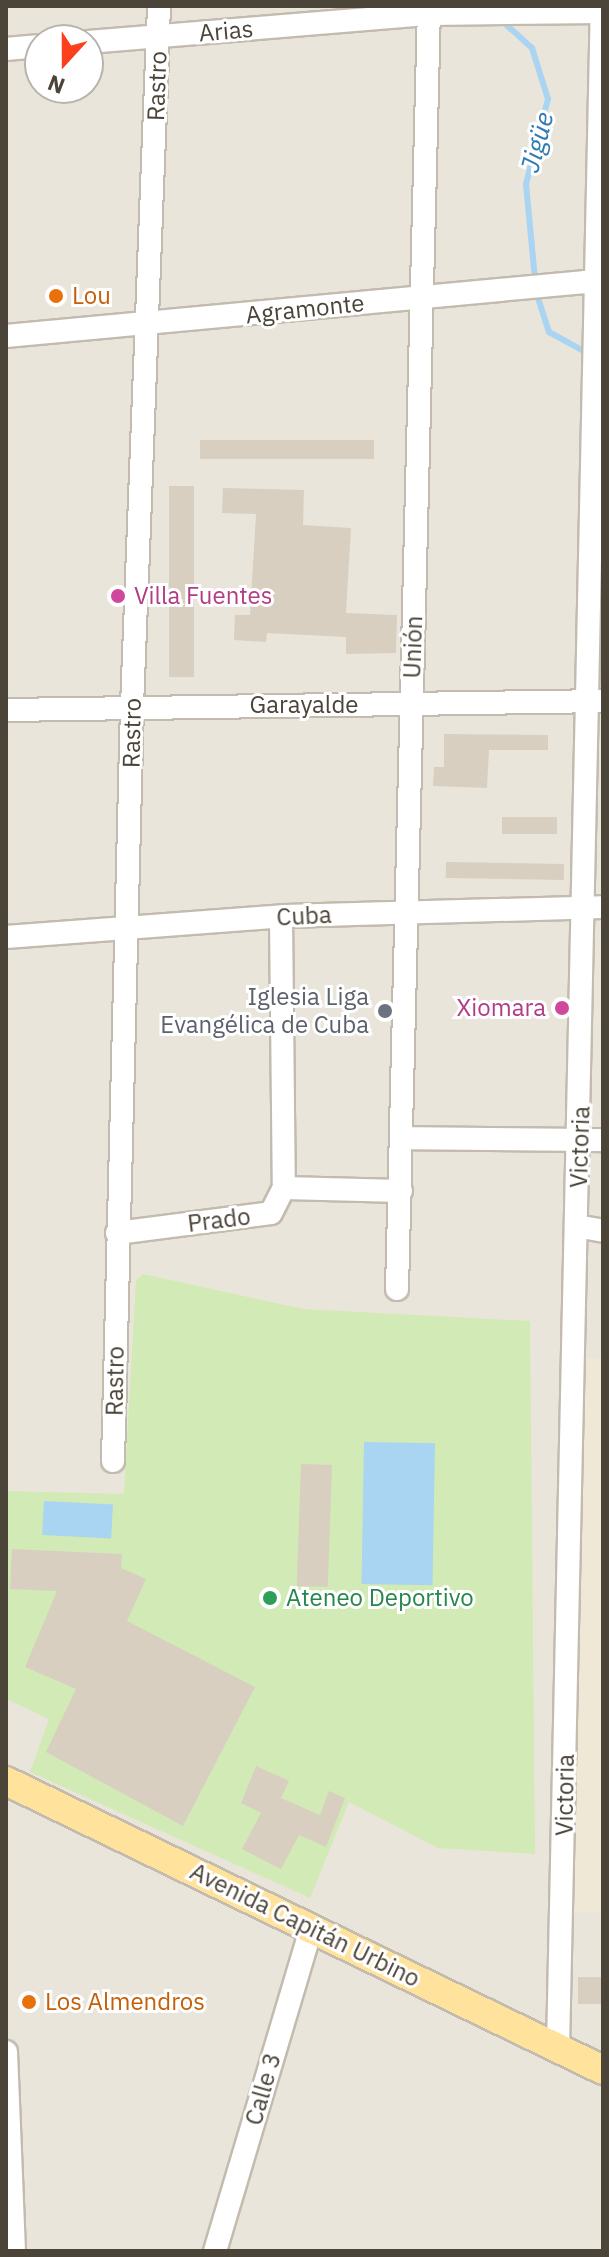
<!DOCTYPE html>
<meta charset="utf-8">
<style>
body{margin:0}
#map{position:relative;width:609px;height:2257px;overflow:hidden;background:#f6f3ec;font-family:"IBM Plex Sans",sans-serif}
div>[style]{position:absolute}
.residential>*{inset:0;background:#eae5da}
.education>*{inset:0;background:#efe8d6}
.green>*{inset:0;background:#d2eab5}
.water>*{inset:0;background:#a9d4f2;transform-origin:0 0}
.stream>*{height:6px;margin:-3px;padding:0 3px;transform-origin:3px;border-radius:3px;background:#a9d4f2}
.building>*{inset:0;background:#d8cfc1;transform-origin:0 0}
.roads{filter:drop-shadow(2px 0 #c2bbae) drop-shadow(-2px 0 #c2bbae) drop-shadow(0 2px #c2bbae) drop-shadow(0 -2px #c2bbae)}
.minor>*{height:22px;margin:-11px;padding:0 11px;transform-origin:11px;border-radius:11px;background:#fff}
.major>*{height:28px;margin:-14px;padding:0 14px;transform-origin:14px;border-radius:14px;background:#ffe39c}
.dots>*{width:22px;height:22px;translate:-50% -50%;box-sizing:border-box;border:4px solid #fff;border-radius:50%}
span{translate:-50% -50%;white-space:nowrap;text-align:center;line-height:1.15;-webkit-text-stroke:6px #fff;paint-order:stroke}
.street-label{font-size:24px;color:#4b4439}
.food-label{font-size:24px;color:#c56008}
.left{translate:0 -50%;text-align:left}
.hotel-label{font-size:24px;color:#b23c85}
.right{translate:-100% -50%;text-align:right}
.worship-label{font-size:24px;color:#5b616d}
.leisure-label{font-size:24px;color:#27864d}
.water-label{font-size:26px;color:#2e7ab2;font-style:italic}
.frame{position:absolute;inset:0;border:8px solid #4b4439;pointer-events:none}
.north{position:absolute;left:24px;top:24px;width:80px;height:80px;box-sizing:border-box;background:#fff;border:2px solid #b7b4b0;border-radius:50%;rotate:201deg;font-size:22px;font-weight:700;line-height:32px;text-align:center;color:#4b4439}
.north::after{content:'';display:block;margin:auto;width:28px;height:36px;background:#fc3f1d;clip-path:polygon(50% 0,100% 100%,50% 72%,0 100%)}
</style>
<div id="map">
<div class="residential">
<i style="clip-path:polygon(evenodd,6px 6px,603px 6px,603px 2251px,6px 2251px,6px 6px,40px 40px,88px 40px,88px 88px,40px 88px,40px 40px)"></i>
</div>
<div class="education">
<i style="clip-path:polygon(579px 1358px,603px 1359px,603px 1913px,570px 1911px,582px 1577px,572px 1576px)"></i>
</div>
<div class="green">
<i style="clip-path:polygon(143px 1274px,303px 1309px,530px 1321px,535px 1854px,438px 1848px,349px 1802px,310px 1898px,30px 1772px,49px 1719px,6px 1699px,6px 1491px,124px 1494px,136px 1280px)"></i>
</div>
<div class="water">
<i style="left:364px;top:1442px;width:71px;height:142px;rotate:1deg"></i>
<i style="left:44px;top:1501px;width:69px;height:34px;rotate:3deg"></i>
</div>
<div class="stream">
<i style="left:501px;top:20px;width:42px;rotate:42.1deg"></i>
<i style="left:532px;top:48px;width:53px;rotate:72.6deg"></i>
<i style="left:548px;top:99px;width:88px;rotate:104.5deg"></i>
<i style="left:526px;top:184px;width:96px;rotate:84.6deg"></i>
<i style="left:536px;top:292px;width:42px;rotate:72deg"></i>
<i style="left:549px;top:332px;width:46px;rotate:28.8deg"></i>
</div>
<div class="building">
<i style="left:200px;top:440px;width:174px;height:19px"></i>
<i style="left:169px;top:486px;width:25px;height:191px"></i>
<i style="clip-path:polygon(223px 488px,304px 490px,303px 525px,351px 528px,346px 613px,397px 615px,396px 653px,346px 654px,346px 637px,267px 633px,266px 642px,234px 640px,235px 615px,250px 615px,256px 514px,222px 513px)"></i>
<i style="clip-path:polygon(444px 734px,548px 735px,548px 750px,489px 750px,487px 788px,433px 786px,434px 767px,444px 767px)"></i>
<i style="left:557px;top:817px;width:17px;height:55px;rotate:90deg"></i>
<i style="left:446px;top:862px;width:118px;height:16px;rotate:1deg"></i>
<i style="left:301px;top:1464px;width:31px;height:122px;rotate:2deg"></i>
<i style="clip-path:polygon(12px 1549px,122px 1554px,121px 1568px,146px 1579px,127px 1621px,255px 1687px,183px 1826px,46px 1752px,76px 1689px,25px 1667px,57px 1591px,10px 1589px)"></i>
<i style="clip-path:polygon(256px 1766px,289px 1781px,281px 1798px,320px 1815px,329px 1791px,345px 1798px,326px 1847px,299px 1835px,281px 1869px,242px 1849px,261px 1813px,241px 1803px)"></i>
<i style="left:578px;top:1977px;width:25px;height:27px"></i>
</div>
<div class="roads">
<div class="minor">
<i style="left:88px;top:42px;width:343px;rotate:-4.7deg"></i>
<i style="left:430px;top:14px;width:173px;rotate:-0.7deg"></i>
<i style="left:6px;top:49px;width:34px;rotate:-5deg"></i>
<i style="left:6px;top:336px;width:582px;rotate:-5.33deg"></i>
<i style="left:585px;top:282px;width:19px;rotate:18deg"></i>
<i style="left:6px;top:710px;width:597px;rotate:-0.86deg"></i>
<i style="left:281px;top:917px;width:271px;rotate:89.4deg"></i>
<i style="left:6px;top:937px;width:280px;rotate:-4.3deg"></i>
<i style="left:285px;top:916px;width:318px;rotate:-1.6deg"></i>
<i style="left:401px;top:1138px;width:202px;rotate:0.6deg"></i>
<i style="left:576px;top:1226px;width:27px;rotate:10deg"></i>
<i style="left:117px;top:1233px;width:155px;rotate:-7.4deg"></i>
<i style="left:271px;top:1213px;width:28px;rotate:-63deg"></i>
<i style="left:284px;top:1188px;width:117px;rotate:1.5deg"></i>
<i style="left:397px;top:1289px;width:1283px;rotate:-88.57deg"></i>
<i style="left:113px;top:1461px;width:755px;rotate:-88.56deg"></i>
<i style="left:132px;top:706px;width:701px;rotate:-87.79deg"></i>
<i style="left:558px;top:2048px;width:2042px;rotate:-88.77deg"></i>
<i style="left:6px;top:2052px;width:199px;rotate:87.7deg"></i>
<i style="left:215px;top:2251px;width:337px;rotate:-73.4deg"></i>
</div>
<div class="major">
<i style="left:6px;top:1781px;width:663px;rotate:25.83deg"></i>
</div>
</div>
<div class="dots">
<i style="left:56px;top:296px;background:#e8710a"></i>
<i style="left:118px;top:596px;background:#d1479c"></i>
<i style="left:562px;top:1008px;background:#d1479c"></i>
<i style="left:385px;top:1011px;background:#6b7280"></i>
<i style="left:270px;top:1598px;background:#2e9e5b"></i>
<i style="left:29px;top:2002px;background:#e8710a"></i>
</div>
<div class="street-label">
<span style="left:226px;top:31px;rotate:-5deg">Arias</span>
<span style="left:157px;top:86px;rotate:-88deg">Rastro</span>
<span style="left:305px;top:309px;rotate:-6deg">Agramonte</span>
<span style="left:413px;top:647px;rotate:-88deg">Unión</span>
<span style="left:304px;top:705px">Garayalde</span>
<span style="left:132px;top:733px;rotate:-89deg">Rastro</span>
<span style="left:304px;top:916px;rotate:-3deg">Cuba</span>
<span style="left:580px;top:1147px;rotate:-88deg">Victoria</span>
<span style="left:219px;top:1220px;rotate:-7deg">Prado</span>
<span style="left:115px;top:1381px;rotate:-89deg">Rastro</span>
<span style="left:565px;top:1795px;rotate:-89deg">Victoria</span>
<span style="left:305px;top:1925px;rotate:26deg">Avenida Capitán Urbino</span>
<span style="left:263px;top:2089px;rotate:-74deg">Calle 3</span>
</div>
<div class="food-label">
<span class="left" style="left:72px;top:296px">Lou</span>
<span class="left" style="left:45px;top:2002px">Los Almendros</span>
</div>
<div class="hotel-label">
<span class="left" style="left:134px;top:596px">Villa Fuentes</span>
<span class="right" style="left:546px;top:1008px">Xiomara</span>
</div>
<div class="worship-label">
<span class="right" style="left:369px;top:1011px">Iglesia Liga<br>Evangélica de Cuba</span>
</div>
<div class="leisure-label">
<span class="left" style="left:286px;top:1598px">Ateneo Deportivo</span>
</div>
<div class="water-label">
<span style="left:537px;top:142px;rotate:-75deg">Jigüe</span>
</div>
<div class="frame"></div>
<div class="north">N</div>
</div>
